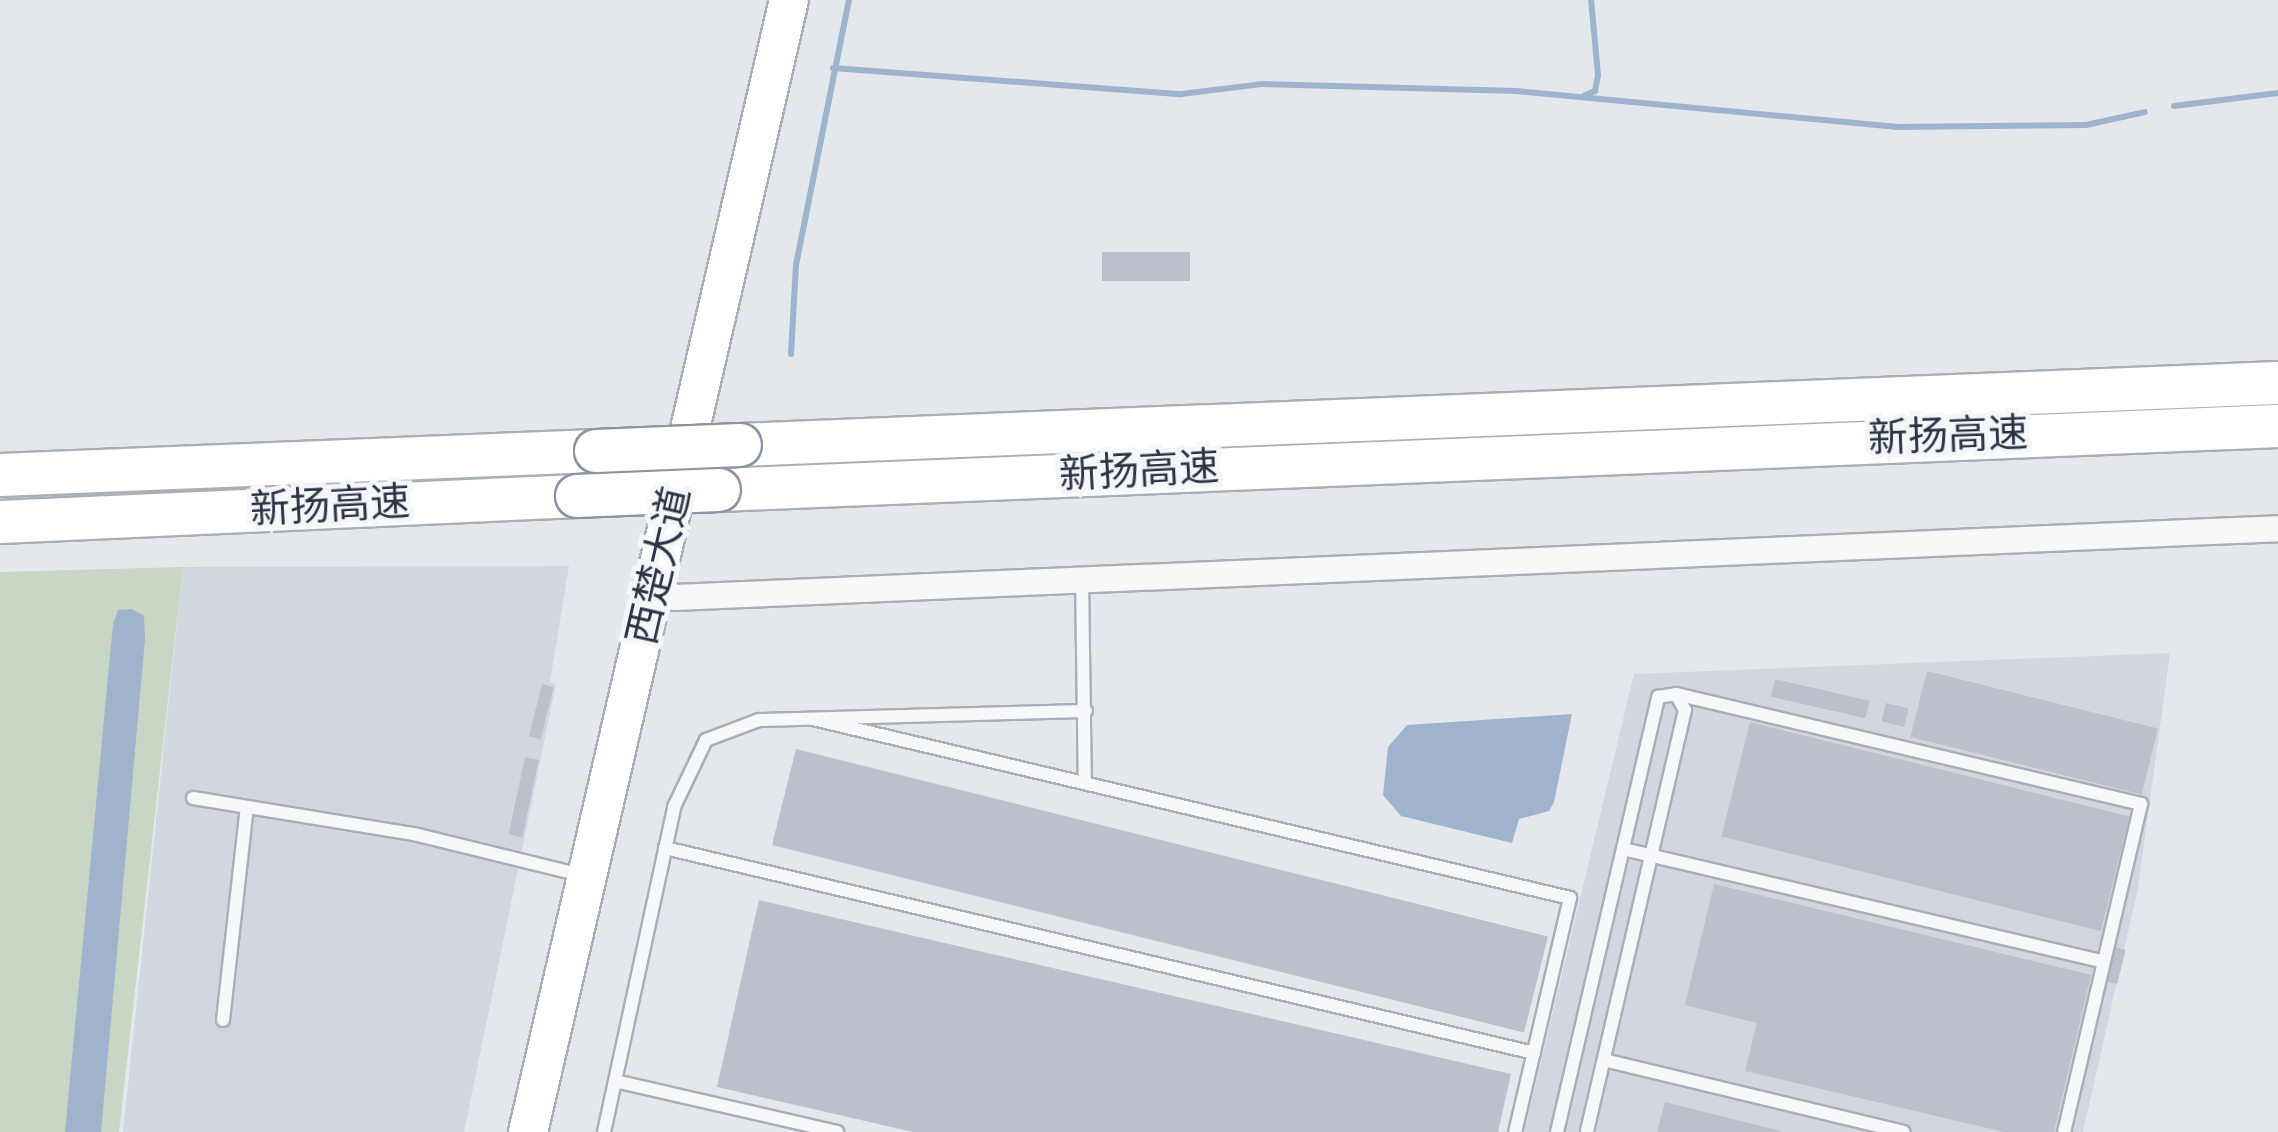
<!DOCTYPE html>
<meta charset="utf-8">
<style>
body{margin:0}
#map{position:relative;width:2278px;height:1132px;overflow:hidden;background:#e4e7ec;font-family:"Alegreya Sans","Noto Sans SC",sans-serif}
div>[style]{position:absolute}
.built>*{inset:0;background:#d2d6de}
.green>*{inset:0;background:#c9d6c5}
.water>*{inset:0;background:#9fb4cc}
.stream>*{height:6px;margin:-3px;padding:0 3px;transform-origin:3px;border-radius:3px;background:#9fb4cc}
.building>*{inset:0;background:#bbc0ca;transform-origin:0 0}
.roads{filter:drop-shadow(2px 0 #a9aeb7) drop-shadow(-2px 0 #a9aeb7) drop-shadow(0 2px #a9aeb7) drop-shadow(0 -2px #a9aeb7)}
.lane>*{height:12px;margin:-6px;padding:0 6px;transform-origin:6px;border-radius:6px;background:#f7f8fa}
.street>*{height:25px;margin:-12.5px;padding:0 12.5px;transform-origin:12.5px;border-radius:12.5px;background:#f7f8fa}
.primary>*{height:38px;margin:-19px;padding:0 19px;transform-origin:19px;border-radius:19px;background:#fff}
.highway>*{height:42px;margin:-21px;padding:0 21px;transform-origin:21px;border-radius:21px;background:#fff}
.bridges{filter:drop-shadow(2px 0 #8b94a3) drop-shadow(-2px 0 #8b94a3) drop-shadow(0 2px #8b94a3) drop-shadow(0 -2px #8b94a3)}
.highway-bridge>*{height:42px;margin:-21px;padding:0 21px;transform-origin:21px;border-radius:21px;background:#fff}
span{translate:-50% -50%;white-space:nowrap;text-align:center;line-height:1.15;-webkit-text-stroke:10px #f4f6f9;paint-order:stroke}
.street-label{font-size:40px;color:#2b3445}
</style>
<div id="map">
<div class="built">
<i style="clip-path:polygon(569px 566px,550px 682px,556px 684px,464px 1132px,123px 1132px,183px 567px)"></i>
<i style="clip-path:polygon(2170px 653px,2138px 888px,2083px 1132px,1524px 1132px,1634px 674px)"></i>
</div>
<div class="green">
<i style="clip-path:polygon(183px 567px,119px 1132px,0 1132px,0 572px)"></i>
</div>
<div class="water">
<i style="clip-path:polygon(132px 609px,144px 616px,145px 639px,101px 1132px,65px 1132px,113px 624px,118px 610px)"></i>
<i style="clip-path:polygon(1572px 714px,1554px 802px,1549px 811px,1519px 819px,1512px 843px,1401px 816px,1383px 795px,1388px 747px,1407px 725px)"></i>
</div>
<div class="stream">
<i style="left:833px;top:68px;width:349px;rotate:4.3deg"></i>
<i style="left:1181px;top:94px;width:83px;rotate:-7deg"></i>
<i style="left:1263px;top:84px;width:253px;rotate:1.6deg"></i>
<i style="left:1516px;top:91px;width:381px;rotate:5.4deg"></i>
<i style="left:1895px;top:127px;width:191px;rotate:-0.6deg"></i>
<i style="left:2086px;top:125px;width:60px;rotate:-12.4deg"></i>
<i style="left:1585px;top:95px;width:11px;rotate:-22deg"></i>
<i style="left:1595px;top:91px;width:16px;rotate:-79deg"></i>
<i style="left:1598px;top:75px;width:75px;rotate:-95.3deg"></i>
<i style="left:2174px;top:106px;width:105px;rotate:-7.1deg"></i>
<i style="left:791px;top:354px;width:89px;rotate:-86.8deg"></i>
<i style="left:796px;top:265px;width:270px;rotate:-78.7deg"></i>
</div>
<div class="building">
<i style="left:1190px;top:252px;width:29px;height:88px;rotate:90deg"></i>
<i style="left:1927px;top:671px;width:238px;height:68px;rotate:14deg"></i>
<i style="left:1775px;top:679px;width:97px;height:18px;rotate:13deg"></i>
<i style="left:542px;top:684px;width:12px;height:54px;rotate:14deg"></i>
<i style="left:1886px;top:703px;width:23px;height:19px;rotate:13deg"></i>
<i style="left:1750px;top:722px;width:391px;height:118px;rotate:14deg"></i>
<i style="left:796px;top:749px;width:775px;height:99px;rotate:14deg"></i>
<i style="left:525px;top:757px;width:14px;height:79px;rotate:12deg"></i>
<i style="clip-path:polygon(1714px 884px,2091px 975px,2054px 1132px,2004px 1132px,1745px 1071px,1757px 1023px,1685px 1005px)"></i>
<i style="clip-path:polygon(759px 900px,1511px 1074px,1498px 1132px,913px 1132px,717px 1087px)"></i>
<i style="left:2114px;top:947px;width:12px;height:35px;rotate:14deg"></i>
<i style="clip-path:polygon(1665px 1102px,1781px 1131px,1780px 1132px,1657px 1132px)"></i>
</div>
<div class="roads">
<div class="lane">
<i style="left:1082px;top:579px;width:204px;rotate:89.2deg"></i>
<i style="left:1676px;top:694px;width:478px;rotate:13.3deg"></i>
<i style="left:2141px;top:804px;width:337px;rotate:103.2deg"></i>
<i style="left:813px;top:719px;width:778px;rotate:13.3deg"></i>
<i style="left:1570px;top:898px;width:240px;rotate:103.2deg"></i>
<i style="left:193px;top:798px;width:224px;rotate:9.3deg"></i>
<i style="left:414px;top:834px;width:176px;rotate:13.8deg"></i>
<i style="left:665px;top:848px;width:893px;rotate:13.27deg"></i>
<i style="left:1623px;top:849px;width:493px;rotate:13.2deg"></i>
<i style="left:223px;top:1020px;width:214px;rotate:-83.6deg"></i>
<i style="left:1604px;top:1060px;width:308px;rotate:13.5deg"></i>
<i style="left:615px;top:1081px;width:228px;rotate:12.9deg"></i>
<i style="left:604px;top:1132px;width:332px;rotate:-77.8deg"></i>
<i style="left:674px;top:807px;width:74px;rotate:-64.5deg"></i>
<i style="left:706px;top:740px;width:57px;rotate:-20.7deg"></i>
<i style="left:759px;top:720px;width:327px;rotate:-1.6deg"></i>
<i style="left:1557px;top:1132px;width:447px;rotate:-76.9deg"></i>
<i style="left:1658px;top:697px;width:18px;rotate:-9deg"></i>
<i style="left:1676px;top:694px;width:18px;rotate:61deg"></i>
<i style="left:1685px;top:710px;width:433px;rotate:103.1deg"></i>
</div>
<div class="street">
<i style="left:655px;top:590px;width:21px;rotate:19deg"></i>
<i style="left:675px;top:597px;width:1604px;rotate:-2.46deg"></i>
</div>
<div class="primary">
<i style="left:528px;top:1132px;width:1162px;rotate:-77.02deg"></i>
</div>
<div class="highway">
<i style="left:740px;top:445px;width:1539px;rotate:-2.31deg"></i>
<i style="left:0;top:475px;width:596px;rotate:-2.31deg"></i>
<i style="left:719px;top:490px;width:1560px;rotate:-2.35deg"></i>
<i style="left:0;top:522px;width:578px;rotate:-2.58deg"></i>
</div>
</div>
<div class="bridges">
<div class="highway-bridge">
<i style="left:596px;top:451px;width:144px;rotate:-2.4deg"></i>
<i style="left:577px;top:496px;width:142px;rotate:-2.4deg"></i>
</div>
</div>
<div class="street-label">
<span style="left:1948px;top:437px;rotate:-2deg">新扬高速</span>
<span style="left:1139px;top:472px;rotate:-3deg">新扬高速</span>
<span style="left:330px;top:507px;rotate:-3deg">新扬高速</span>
<span style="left:660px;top:566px;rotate:-77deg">西楚大道</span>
</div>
</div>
